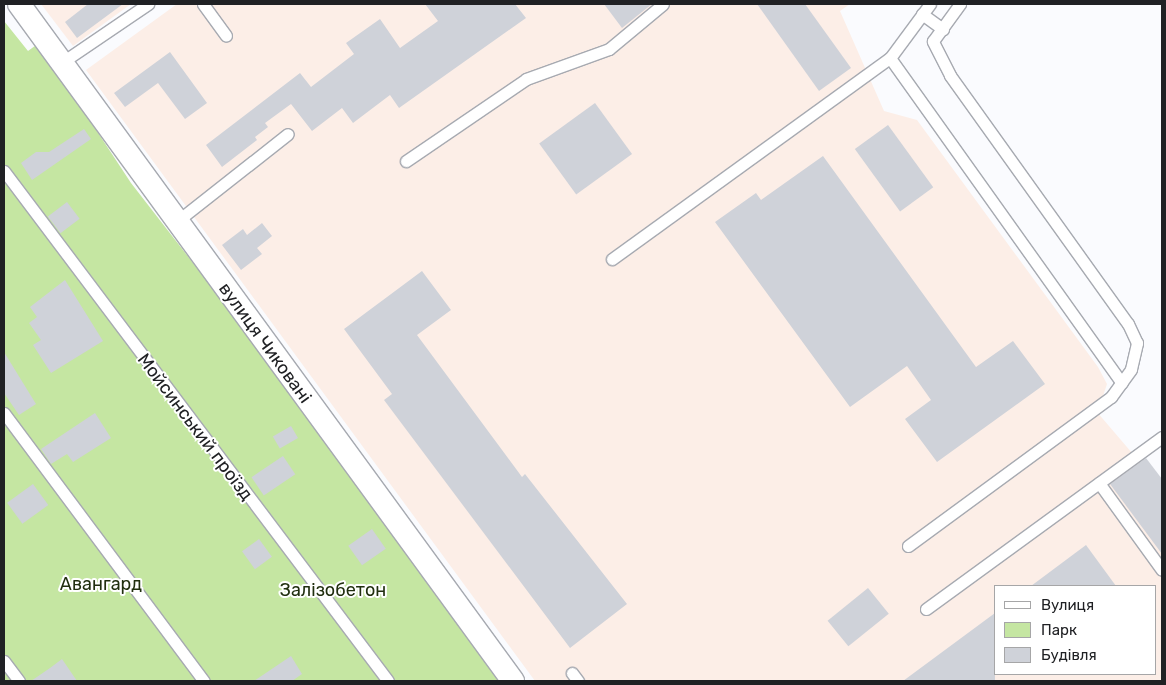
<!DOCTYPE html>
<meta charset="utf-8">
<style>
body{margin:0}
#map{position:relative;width:1166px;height:685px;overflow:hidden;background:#fafbfe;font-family:Rubik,sans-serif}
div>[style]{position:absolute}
.industrial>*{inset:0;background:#fceee7}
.green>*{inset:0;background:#c5e6a2}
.building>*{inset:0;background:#cfd2d9;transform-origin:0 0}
.roads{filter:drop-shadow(1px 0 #a7aab1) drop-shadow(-1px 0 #a7aab1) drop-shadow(0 1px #a7aab1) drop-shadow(0 -1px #a7aab1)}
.lane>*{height:11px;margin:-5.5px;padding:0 5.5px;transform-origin:5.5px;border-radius:5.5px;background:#fff}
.street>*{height:22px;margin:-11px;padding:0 11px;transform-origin:11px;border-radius:11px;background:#fff}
span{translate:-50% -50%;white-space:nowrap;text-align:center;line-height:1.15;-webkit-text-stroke:4px #fff;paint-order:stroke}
.street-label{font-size:18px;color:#202124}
.park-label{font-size:18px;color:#212f0f}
.frame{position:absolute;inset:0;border:5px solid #202124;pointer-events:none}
.legend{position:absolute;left:994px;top:585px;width:162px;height:90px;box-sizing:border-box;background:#fff;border:1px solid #a6a6a7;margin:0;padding:6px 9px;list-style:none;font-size:15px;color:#202124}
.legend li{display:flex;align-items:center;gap:10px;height:25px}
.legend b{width:25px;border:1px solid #a6a6a7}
</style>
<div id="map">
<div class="industrial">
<i style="clip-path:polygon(41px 4px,131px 4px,73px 46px)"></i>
<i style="clip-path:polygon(evenodd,177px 4px,850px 4px,840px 11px,884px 111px,917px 120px,1098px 367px,1107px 384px,1103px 396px,1091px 405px,1162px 488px,1162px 681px,535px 681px,86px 70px,177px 4px,995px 586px,1155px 586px,1155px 674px,995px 674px,995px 586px)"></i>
</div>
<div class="green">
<i style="clip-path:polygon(4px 21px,28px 51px,39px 43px,131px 183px,235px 317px,502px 681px,4px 681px)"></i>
</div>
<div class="building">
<i style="clip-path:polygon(88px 4px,123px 4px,77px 38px,65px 22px)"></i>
<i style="clip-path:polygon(425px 4px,515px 4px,526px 18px,399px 108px,390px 95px,353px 123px,342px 108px,312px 131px,291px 104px,265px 123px,268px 127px,255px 137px,257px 140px,222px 167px,206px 145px,300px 73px,311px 87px,354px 54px,346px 43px,380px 19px,400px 48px,438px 21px)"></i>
<i style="clip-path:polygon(604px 4px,652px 4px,622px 28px)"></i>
<i style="clip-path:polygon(757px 4px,805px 4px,851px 68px,819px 91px)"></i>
<i style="clip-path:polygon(170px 52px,207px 103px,185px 119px,158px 83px,125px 107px,114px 93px)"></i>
<i style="left:595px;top:103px;width:63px;height:69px;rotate:54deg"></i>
<i style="left:888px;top:125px;width:77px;height:41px;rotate:54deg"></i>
<i style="clip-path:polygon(84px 129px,91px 139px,32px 180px,21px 163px,36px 152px,49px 152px)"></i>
<i style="clip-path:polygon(823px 156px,976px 367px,1013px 341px,1045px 384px,937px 462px,905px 419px,931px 400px,907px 366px,850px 407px,715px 222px,756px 193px,761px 200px)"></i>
<i style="left:67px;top:202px;width:21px;height:24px;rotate:53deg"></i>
<i style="clip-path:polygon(262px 223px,272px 236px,257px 248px,262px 254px,241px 270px,222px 245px,243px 229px,247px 235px)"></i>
<i style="clip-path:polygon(422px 271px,451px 310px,417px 335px,522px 477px,525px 474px,627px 604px,570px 648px,384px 400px,392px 394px,344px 329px)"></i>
<i style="clip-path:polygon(65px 280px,103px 341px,51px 373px,33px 345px,41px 340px,29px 323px,37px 317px,30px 307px)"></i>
<i style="clip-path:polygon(4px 352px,36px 404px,19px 415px,4px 393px)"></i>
<i style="clip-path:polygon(95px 413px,111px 438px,73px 462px,67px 454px,51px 464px,41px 449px)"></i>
<i style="left:291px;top:426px;width:14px;height:21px;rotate:60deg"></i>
<i style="left:283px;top:456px;width:22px;height:38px;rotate:56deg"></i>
<i style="clip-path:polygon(1146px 458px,1162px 479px,1162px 554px,1110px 484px)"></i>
<i style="left:33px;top:484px;width:26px;height:32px;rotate:54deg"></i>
<i style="left:372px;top:529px;width:24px;height:29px;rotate:55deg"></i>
<i style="left:259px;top:539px;width:22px;height:21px;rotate:54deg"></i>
<i style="clip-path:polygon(1086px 545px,1116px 586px,1031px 586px)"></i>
<i style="left:868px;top:588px;width:33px;height:52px;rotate:51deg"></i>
<i style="clip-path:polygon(995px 613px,995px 681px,903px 681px)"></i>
<i style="clip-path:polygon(291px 656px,302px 674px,292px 681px,254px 681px)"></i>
<i style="clip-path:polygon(62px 659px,77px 681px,31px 681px,50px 668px)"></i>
</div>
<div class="roads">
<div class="lane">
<i style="left:203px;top:4px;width:39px;rotate:54deg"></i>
<i style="left:922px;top:14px;width:26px;rotate:36deg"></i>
<i style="left:890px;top:58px;width:399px;rotate:54.5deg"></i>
<i style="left:64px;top:61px;width:102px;rotate:-34.2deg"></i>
<i style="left:406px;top:161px;width:145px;rotate:-34.3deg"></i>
<i style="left:526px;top:79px;width:88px;rotate:-19.9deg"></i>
<i style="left:609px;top:49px;width:70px;rotate:-39.8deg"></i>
<i style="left:4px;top:171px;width:638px;rotate:53.02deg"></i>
<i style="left:176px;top:222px;width:142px;rotate:-38.2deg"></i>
<i style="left:612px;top:259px;width:343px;rotate:-35.9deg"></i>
<i style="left:890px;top:58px;width:67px;rotate:-53.5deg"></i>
<i style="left:4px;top:413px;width:334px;rotate:53.3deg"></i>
<i style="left:1099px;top:483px;width:107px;rotate:54.1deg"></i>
<i style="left:908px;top:546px;width:252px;rotate:-36.3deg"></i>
<i style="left:1111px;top:397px;width:34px;rotate:-54deg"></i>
<i style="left:1131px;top:369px;width:27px;rotate:-77deg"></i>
<i style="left:1137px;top:343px;width:21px;rotate:-115deg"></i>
<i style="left:1128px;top:324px;width:306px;rotate:-125.6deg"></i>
<i style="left:950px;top:75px;width:38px;rotate:-117deg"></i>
<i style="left:933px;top:41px;width:46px;rotate:-53.9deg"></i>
<i style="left:926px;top:609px;width:292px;rotate:-36.1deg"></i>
<i style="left:4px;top:661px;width:25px;rotate:53deg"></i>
<i style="left:572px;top:673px;width:10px;rotate:53deg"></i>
</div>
<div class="street">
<i style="left:19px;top:4px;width:838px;rotate:53.88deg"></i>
</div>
</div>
<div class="street-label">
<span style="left:265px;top:343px;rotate:54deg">вулиця Чиковані</span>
<span style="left:195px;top:427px;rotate:53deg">Мойсинський проїзд</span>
</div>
<div class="park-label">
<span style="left:101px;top:584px">Авангард</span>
<span style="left:333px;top:590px">Залізобетон</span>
</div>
<div class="frame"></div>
<ul class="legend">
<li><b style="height:6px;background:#fff"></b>Вулиця</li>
<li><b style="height:14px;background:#c5e6a2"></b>Парк</li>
<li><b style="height:14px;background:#cfd2d9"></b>Будівля</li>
</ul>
</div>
